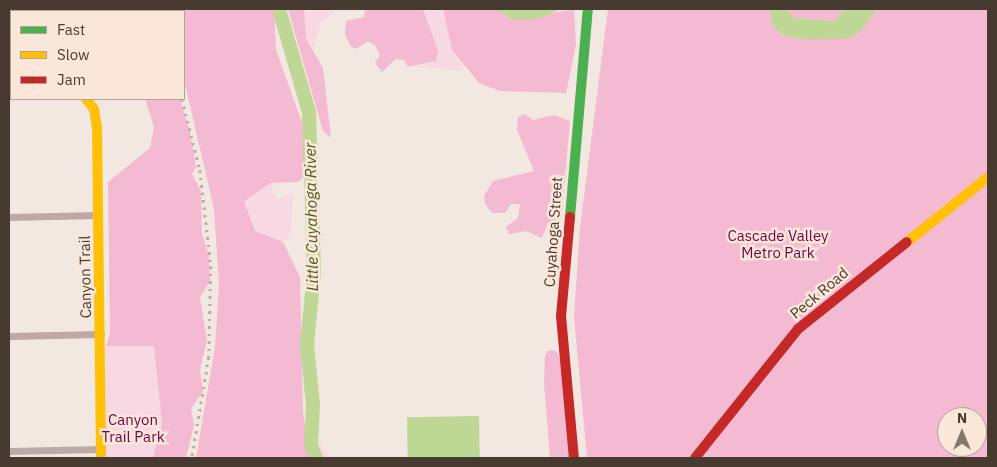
<!DOCTYPE html>
<style>
body{margin:0}
#map{position:relative;width:997px;height:467px;overflow:hidden;background:#f3e8e1;font-family:"IBM Plex Sans",sans-serif}
div>[style]{position:absolute}
.green>*{inset:0;background:#f8d8e2}
.forest>*{inset:0;background:#f3bad1}
.water>*{inset:0;background:#bed795;transform-origin:0 0}
.river>*{height:14px;margin:-7px;padding:0 7px;transform-origin:7px;border-radius:7px;background:#bed795}
.street>*{height:7px;margin:-3.5px;padding:0 3.5px;transform-origin:3.5px;border-radius:3.5px;background:#bdaaa6}
.fast>*{height:10px;margin:-5px;padding:0 5px;transform-origin:5px;border-radius:5px;background:#4caf50}
.slow>*{height:10px;margin:-5px;padding:0 5px;transform-origin:5px;border-radius:5px;background:#ffc107}
.jam>*{height:10px;margin:-5px;padding:0 5px;transform-origin:5px;border-radius:5px;background:#c62828}
.rail>*{height:2.5px;margin-top:-1.25px;transform-origin:0;background:repeating-linear-gradient(90deg,#bbaca9 0 2.5px,transparent 0 7.5px)}
span{translate:-50% -50%;white-space:nowrap;text-align:center;line-height:1.15;-webkit-text-stroke:5px #fbe7d9;paint-order:stroke}
.street-label{font-size:15px;color:#473a31}
.park-label{font-size:15px;color:#73004b}
.water-label{font-size:16px;color:#476022;font-style:italic}
.frame{position:absolute;inset:0;border:10px solid #473a31;pointer-events:none}
.legend{position:absolute;left:10px;top:10px;width:175px;height:90px;box-sizing:border-box;background:#fbe7d9;border:1px solid #b3a296;margin:0;padding:6px 9px;list-style:none;font-size:15px;color:#473a31}
.legend li{display:flex;align-items:center;gap:10px;height:25px}
.legend b{width:25px;border:1px solid #b3a296}
.north{position:absolute;left:937px;top:407px;width:50px;height:50px;box-sizing:border-box;background:#fbe7d9;border:1px solid #b3a296;border-radius:50%;rotate:0deg;font-size:14px;font-weight:700;line-height:20px;text-align:center;color:#473a31}
.north::after{content:'';display:block;margin:auto;width:18px;height:22px;background:#83776f;clip-path:polygon(50% 0,100% 100%,50% 72%,0 100%)}
</style>
<div id="map">
<div class="green">
<i style="clip-path:polygon(304px 9px,338px 9px,320px 24px,314px 48px,306px 38px)"></i>
<i style="clip-path:polygon(423px 9px,443px 9px,453px 51px,465px 71px,418px 67px,436px 61px,438px 51px)"></i>
<i style="clip-path:polygon(271px 183px,277px 199px,293px 194px,291px 231px,287px 240px,276px 243px,255px 231px,244px 201px)"></i>
<i style="clip-path:polygon(154px 345px,162px 423px,153px 458px,105px 458px,106px 346px)"></i>
<i style="clip-path:polygon(305px 427px,321px 443px,330px 458px,310px 458px)"></i>
</div>
<div class="forest">
<i style="clip-path:polygon(9px 9px,143px 9px,145px 11px,11px 11px,9px 29px)"></i>
<i style="clip-path:polygon(154px 9px,274px 9px,276px 50px,304px 128px,307px 176px,297px 182px,271px 183px,244px 201px,255px 231px,283px 242px,300px 277px,303px 412px,310px 458px,196px 458px,215px 347px,219px 284px,214px 209px,184px 80px,184px 11px)"></i>
<i style="clip-path:polygon(288px 9px,304px 9px,306px 38px,323px 68px,331px 138px,323px 131px)"></i>
<i style="clip-path:polygon(365px 9px,423px 9px,438px 51px,436px 61px,408px 67px,404px 60px,396px 59px,382px 72px,375px 63px,380px 55px,375px 45px,368px 41px,356px 49px,350px 46px,345px 34px,346px 21px,364px 17px)"></i>
<i style="clip-path:polygon(443px 9px,495px 9px,514px 20px,574px 9px,576px 45px,566px 93px,500px 91px,479px 83px,452px 50px)"></i>
<i style="clip-path:polygon(evenodd,608px 9px,768px 9px,774px 27px,784px 36px,809px 40px,874px 14px,877px 9px,988px 9px,988px 458px,587px 458px,574px 317px,580px 227px,608px 9px,947px 417px,977px 417px,977px 447px,947px 447px,947px 417px)"></i>
<i style="clip-path:polygon(786px 9px,845px 9px,834px 21px,793px 18px)"></i>
<i style="clip-path:polygon(145px 99px,180px 99px,190px 132px,196px 167px,192px 174px,201px 191px,202px 233px,209px 256px,210px 281px,200px 297px,207px 340px,200px 370px,203px 391px,191px 409px,194px 425px,186px 458px,153px 458px,162px 423px,154px 346px,106px 346px,110px 333px,108px 182px,150px 148px,154px 127px)"></i>
<i style="clip-path:polygon(525px 114px,533px 120px,554px 115px,570px 121px,561px 221px,548px 223px,542px 238px,526px 231px,509px 234px,506px 227px,518px 218px,520px 204px,511px 204px,505px 213px,492px 213px,485px 204px,484px 196px,493px 181px,534px 171px,517px 130px,518px 117px)"></i>
<i style="clip-path:polygon(549px 350px,556px 351px,563px 364px,574px 458px,550px 458px,544px 383px,545px 355px)"></i>
</div>
<div class="water">
<i style="clip-path:polygon(495px 9px,560px 9px,542px 18px,514px 20px)"></i>
<i style="clip-path:polygon(768px 9px,786px 9px,794px 18px,834px 21px,845px 9px,877px 9px,861px 31px,850px 38px,809px 40px,784px 36px,774px 27px)"></i>
<i style="left:479px;top:416px;width:42px;height:72px;rotate:89deg"></i>
</div>
<div class="river">
<i style="left:279px;top:9px;width:107px;rotate:73.8deg"></i>
<i style="left:309px;top:112px;width:161px;rotate:88.2deg"></i>
<i style="left:314px;top:273px;width:71px;rotate:95.6deg"></i>
<i style="left:307px;top:344px;width:61px;rotate:84.4deg"></i>
<i style="left:313px;top:405px;width:40px;rotate:92.9deg"></i>
<i style="left:311px;top:445px;width:14px;rotate:69deg"></i>
</div>
<div class="street">
<i style="left:9px;top:94px;width:2px"></i>
<i style="left:9px;top:217px;width:90px;rotate:-1.3deg"></i>
<i style="left:9px;top:336px;width:92px;rotate:-1.2deg"></i>
<i style="left:9px;top:451px;width:92px;rotate:-1.2deg"></i>
</div>
<div class="fast">
<i style="left:570px;top:217px;width:209px;rotate:-85.1deg"></i>
</div>
<div class="slow">
<i style="left:86px;top:99px;width:13px;rotate:51deg"></i>
<i style="left:94px;top:109px;width:18px;rotate:81deg"></i>
<i style="left:97px;top:127px;width:331px;rotate:89.3deg"></i>
<i style="left:907px;top:242px;width:104px;rotate:-38.7deg"></i>
</div>
<div class="jam">
<i style="left:570px;top:217px;width:99px;rotate:95.2deg"></i>
<i style="left:561px;top:316px;width:143px;rotate:84.8deg"></i>
<i style="left:695px;top:458px;width:165px;rotate:-51.4deg"></i>
<i style="left:798px;top:329px;width:139px;rotate:-38.6deg"></i>
</div>
<div class="rail">
<i style="left:147px;top:9px;width:2px;rotate:63deg"></i>
<i style="left:182px;top:99px;width:73px;rotate:75.8deg"></i>
<i style="left:200px;top:170px;width:97px;rotate:83.5deg"></i>
<i style="left:211px;top:266px;width:91px;rotate:91.3deg"></i>
<i style="left:209px;top:357px;width:102px;rotate:99.6deg"></i>
</div>
<div class="street-label">
<span style="left:553px;top:232px;rotate:-86deg">Cuyahoga Street</span>
<span style="left:85px;top:277px;rotate:-91deg">Canyon Trail</span>
<span style="left:819px;top:293px;rotate:-40deg">Peck Road</span>
</div>
<div class="park-label">
<span style="left:778px;top:244px">Cascade Valley<br>Metro Park</span>
<span style="left:133px;top:428px">Canyon<br>Trail Park</span>
</div>
<div class="water-label">
<span style="left:311px;top:217px;rotate:-91deg">Little Cuyahoga River</span>
</div>
<div class="frame"></div>
<ul class="legend">
<li><b style="height:6px;background:#4caf50"></b>Fast</li>
<li><b style="height:6px;background:#ffc107"></b>Slow</li>
<li><b style="height:6px;background:#c62828"></b>Jam</li>
</ul>
<div class="north">N</div>
</div>
